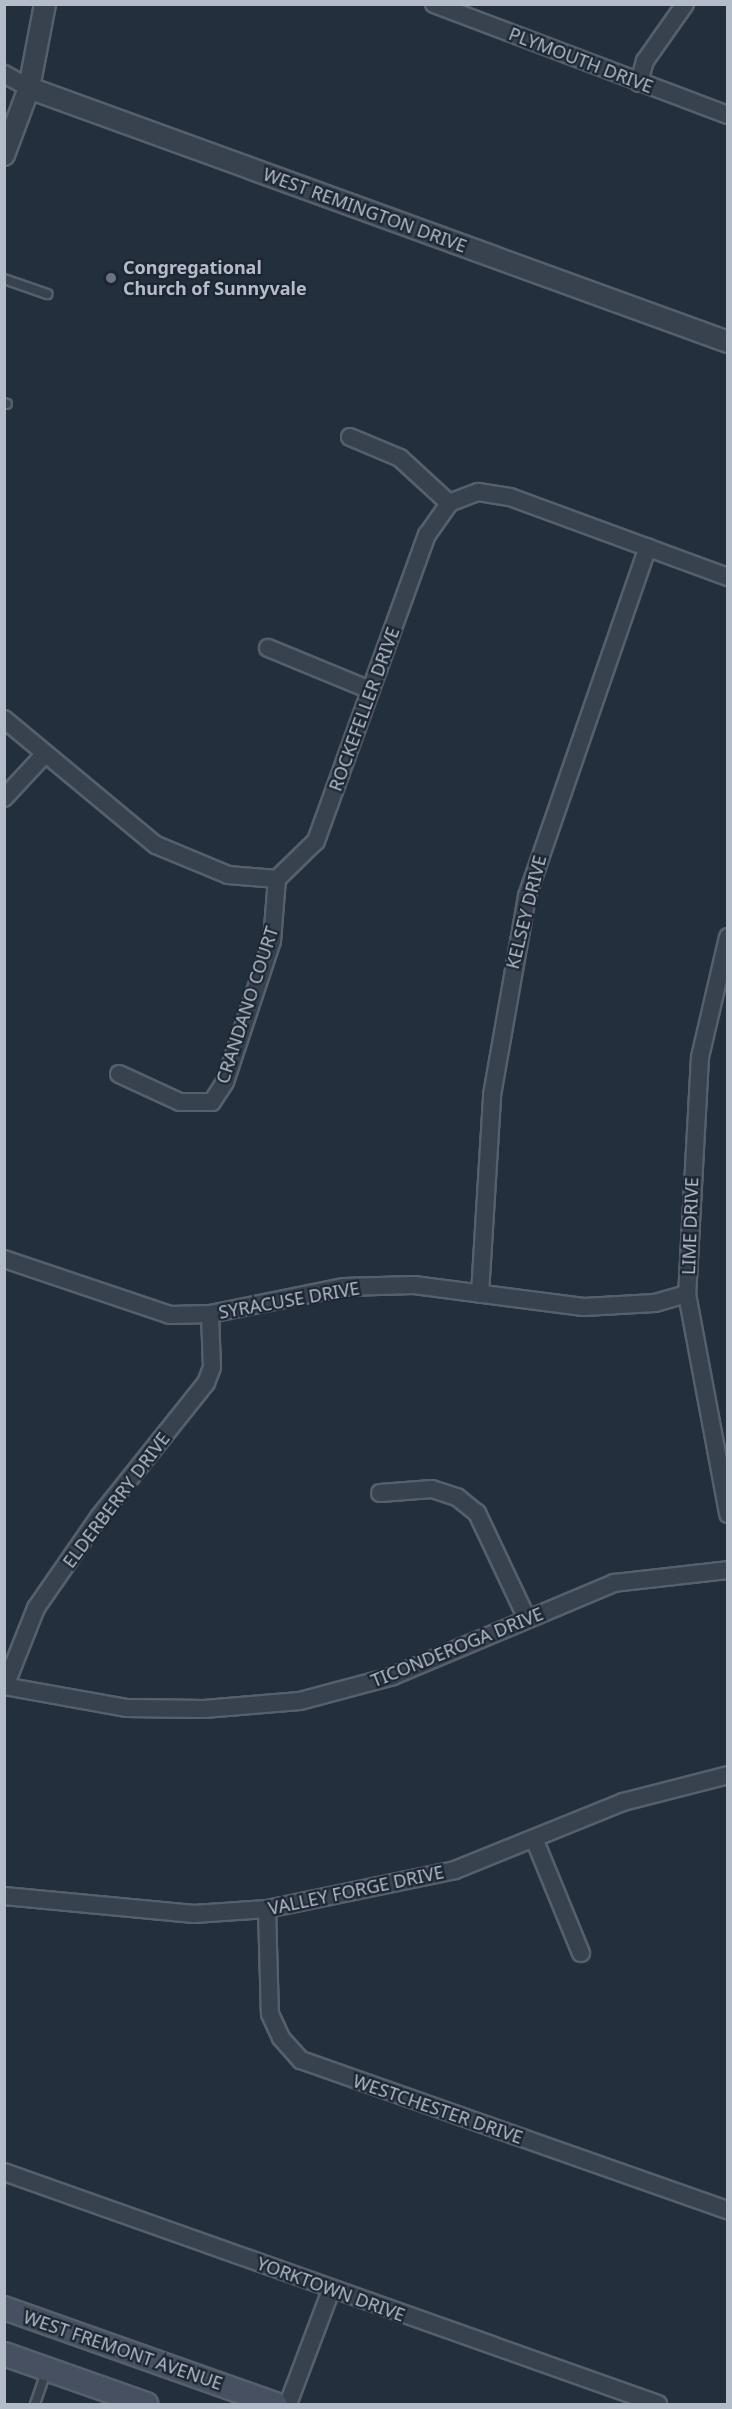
<!DOCTYPE html>
<style>
body{margin:0}
#map{position:relative;width:732px;height:2409px;overflow:hidden;background:#242f3e;font-family:"Noto Sans",sans-serif}
div>[style]{position:absolute}
.roads{filter:drop-shadow(2px 0 #565f6c) drop-shadow(-2px 0 #565f6c) drop-shadow(0 2px #565f6c) drop-shadow(0 -2px #565f6c)}
.service>*{height:8px;margin:-4px;padding:0 4px;transform-origin:4px;border-radius:4px;background:#38414e}
.minor>*{height:16px;margin:-8px;padding:0 8px;transform-origin:8px;border-radius:8px;background:#38414e}
.tertiary>*{height:20px;margin:-10px;padding:0 10px;transform-origin:10px;border-radius:10px;background:#38414e}
.secondary>*{height:22px;margin:-11px;padding:0 11px;transform-origin:11px;border-radius:11px;background:#465061}
.dots>*{width:16px;height:16px;translate:-50% -50%;box-sizing:border-box;border:3px solid #1d2633;border-radius:50%}
span{translate:-50% -50%;white-space:nowrap;text-align:center;line-height:1.15;-webkit-text-stroke:4.5px #1d2633;paint-order:stroke}
.street-label{font-size:18px;color:#b4bcc9}
.poi-label{font-size:18px;color:#b4bcc9;font-weight:700}
.left{translate:0 -50%;text-align:left}
.frame{position:absolute;inset:0;border:6px solid #b4bcc9;pointer-events:none}
</style>
<div id="map">
<div class="roads">
<div class="service">
<i style="left:4px;top:279px;width:46px;rotate:19.2deg"></i>
<i style="left:4px;top:403px;width:3px;rotate:18deg"></i>
<i style="left:35px;top:2404px;width:36px;rotate:-71deg"></i>
</div>
<div class="minor">
<i style="left:434px;top:4px;width:314px;rotate:20.7deg"></i>
<i style="left:4px;top:74px;width:29px;rotate:29deg"></i>
<i style="left:639px;top:83px;width:23px;rotate:-75deg"></i>
<i style="left:645px;top:61px;width:70px;rotate:-54.9deg"></i>
<i style="left:350px;top:437px;width:54px;rotate:22.8deg"></i>
<i style="left:400px;top:458px;width:67px;rotate:42.6deg"></i>
<i style="left:268px;top:648px;width:110px;rotate:22.4deg"></i>
<i style="left:4px;top:719px;width:197px;rotate:39.7deg"></i>
<i style="left:156px;top:845px;width:78px;rotate:22.6deg"></i>
<i style="left:228px;top:875px;width:49px;rotate:4.7deg"></i>
<i style="left:277px;top:879px;width:54px;rotate:-44.3deg"></i>
<i style="left:316px;top:841px;width:326px;rotate:-70.1deg"></i>
<i style="left:427px;top:535px;width:39px;rotate:-55deg"></i>
<i style="left:449px;top:503px;width:31px;rotate:-21deg"></i>
<i style="left:478px;top:492px;width:32px;rotate:9deg"></i>
<i style="left:510px;top:497px;width:232px;rotate:20.2deg"></i>
<i style="left:4px;top:798px;width:59px;rotate:-47.1deg"></i>
<i style="left:728px;top:937px;width:123px;rotate:103.1deg"></i>
<i style="left:700px;top:1057px;width:237px;rotate:93.1deg"></i>
<i style="left:687px;top:1294px;width:224px;rotate:79.4deg"></i>
<i style="left:119px;top:1074px;width:67px;rotate:24.7deg"></i>
<i style="left:180px;top:1102px;width:32px"></i>
<i style="left:212px;top:1102px;width:24px;rotate:-57deg"></i>
<i style="left:225px;top:1082px;width:149px;rotate:-71.6deg"></i>
<i style="left:272px;top:941px;width:62px;rotate:-85.4deg"></i>
<i style="left:4px;top:1259px;width:175px;rotate:18.6deg"></i>
<i style="left:170px;top:1315px;width:40px;rotate:-1.4deg"></i>
<i style="left:210px;top:1314px;width:137px;rotate:-11.4deg"></i>
<i style="left:344px;top:1287px;width:70px;rotate:-1.6deg"></i>
<i style="left:414px;top:1285px;width:171px;rotate:7.4deg"></i>
<i style="left:584px;top:1307px;width:71px;rotate:-3.2deg"></i>
<i style="left:655px;top:1303px;width:33px;rotate:-16deg"></i>
<i style="left:480px;top:1294px;width:199px;rotate:-86.5deg"></i>
<i style="left:492px;top:1095px;width:202px;rotate:-80deg"></i>
<i style="left:527px;top:896px;width:369px;rotate:-70.9deg"></i>
<i style="left:380px;top:1493px;width:52px;rotate:-4.4deg"></i>
<i style="left:432px;top:1489px;width:26px;rotate:18deg"></i>
<i style="left:457px;top:1497px;width:26px;rotate:39deg"></i>
<i style="left:477px;top:1513px;width:117px;rotate:64.7deg"></i>
<i style="left:4px;top:1686px;width:124px;rotate:10.2deg"></i>
<i style="left:126px;top:1708px;width:78px;rotate:0.7deg"></i>
<i style="left:204px;top:1709px;width:96px;rotate:-4.8deg"></i>
<i style="left:300px;top:1701px;width:96px;rotate:-15deg"></i>
<i style="left:393px;top:1676px;width:240px;rotate:-22.8deg"></i>
<i style="left:614px;top:1583px;width:115px;rotate:-6.5deg"></i>
<i style="left:5px;top:1686px;width:84px;rotate:-68.3deg"></i>
<i style="left:36px;top:1608px;width:111px;rotate:-55.3deg"></i>
<i style="left:99px;top:1517px;width:171px;rotate:-51.4deg"></i>
<i style="left:206px;top:1383px;width:17px;rotate:-69deg"></i>
<i style="left:212px;top:1367px;width:53px;rotate:-92.2deg"></i>
<i style="left:535px;top:1841px;width:121px;rotate:67.7deg"></i>
<i style="left:4px;top:1896px;width:191px;rotate:5.4deg"></i>
<i style="left:194px;top:1914px;width:73px;rotate:-3.9deg"></i>
<i style="left:267px;top:1909px;width:192px;rotate:-11.7deg"></i>
<i style="left:455px;top:1870px;width:181px;rotate:-22deg"></i>
<i style="left:623px;top:1802px;width:108px;rotate:-14.4deg"></i>
<i style="left:267px;top:1909px;width:105px;rotate:88.4deg"></i>
<i style="left:270px;top:2014px;width:26px;rotate:65deg"></i>
<i style="left:281px;top:2038px;width:30px;rotate:48deg"></i>
<i style="left:301px;top:2060px;width:453px;rotate:19.4deg"></i>
<i style="left:4px;top:2172px;width:694px;rotate:19.53deg"></i>
<i style="left:288px;top:2404px;width:122px;rotate:-69.3deg"></i>
</div>
<div class="tertiary">
<i style="left:29px;top:88px;width:744px;rotate:19.97deg"></i>
<i style="left:4px;top:155px;width:72px;rotate:-69.5deg"></i>
<i style="left:29px;top:88px;width:86px;rotate:-79.2deg"></i>
</div>
<div class="secondary">
<i style="left:4px;top:2308px;width:288px;rotate:19.5deg"></i>
<i style="left:4px;top:2354px;width:151px;rotate:19.4deg"></i>
</div>
</div>
<div class="dots">
<i style="left:111px;top:278px;background:#6b7280"></i>
</div>
<div class="street-label">
<span style="left:581px;top:60px;rotate:21deg">PLYMOUTH DRIVE</span>
<span style="left:365px;top:210px;rotate:20deg">WEST REMINGTON DRIVE</span>
<span style="left:364px;top:709px;rotate:-70deg">ROCKEFELLER DRIVE</span>
<span style="left:526px;top:912px;rotate:-76deg">KELSEY DRIVE</span>
<span style="left:247px;top:1005px;rotate:-72deg">CRANDANO COURT</span>
<span style="left:690px;top:1226px;rotate:-88deg">LIME DRIVE</span>
<span style="left:289px;top:1300px;rotate:-10deg">SYRACUSE DRIVE</span>
<span style="left:116px;top:1500px;rotate:-53deg">ELDERBERRY DRIVE</span>
<span style="left:457px;top:1647px;rotate:-22deg">TICONDEROGA DRIVE</span>
<span style="left:356px;top:1890px;rotate:-12deg">VALLEY FORGE DRIVE</span>
<span style="left:438px;top:2109px;rotate:19deg">WESTCHESTER DRIVE</span>
<span style="left:331px;top:2289px;rotate:20deg">YORKTOWN DRIVE</span>
<span style="left:123px;top:2350px;rotate:19deg">WEST FREMONT AVENUE</span>
</div>
<div class="poi-label">
<span class="left" style="left:123px;top:278px">Congregational<br>Church of Sunnyvale</span>
</div>
<div class="frame"></div>
</div>
